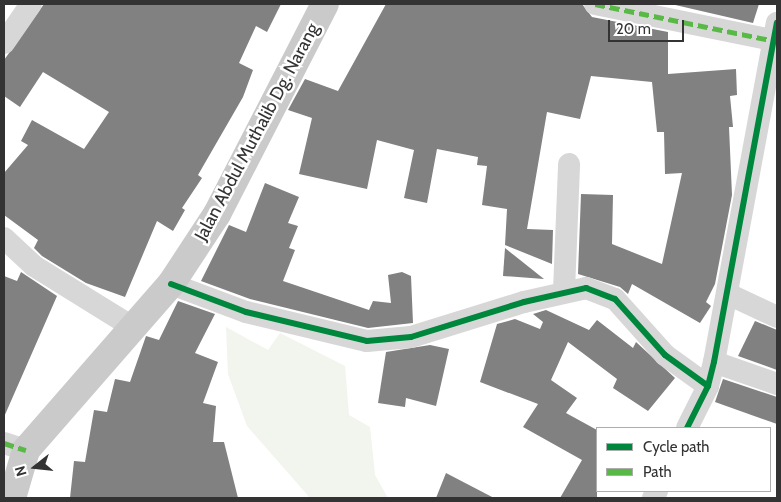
<!DOCTYPE html>
<style>
body{margin:0}
#map{position:relative;width:781px;height:502px;overflow:hidden;background:#fff;font-family:Cabin,sans-serif}
div>[style]{position:absolute}
.green>*{inset:0;background:#f1f5ed}
.building>*{inset:0;background:#818181}
.minor>*{height:22px;margin:-11px;padding:0 11px;transform-origin:11px;border-radius:11px;background:#d7d7d7}
.primary>*{height:28px;margin:-14px;padding:0 14px;transform-origin:14px;border-radius:14px;background:#cacaca}
.quiet>*{height:5px;margin-top:-2.5px;transform-origin:0;background:repeating-linear-gradient(90deg,#58b947 0 10px,transparent 0 15px)}
.cycleway>*{height:6px;margin:-3px;padding:0 3px;transform-origin:3px;border-radius:3px;background:#00873e}
span{translate:-50% -50%;white-space:nowrap;text-align:center;line-height:1.15;-webkit-text-stroke:5px #fff;paint-order:stroke}
.street-label{font-size:18px;color:#333}
.frame{position:absolute;inset:0;border:5px solid #333;pointer-events:none}
.legend{position:absolute;left:596px;top:427px;width:175px;height:65px;box-sizing:border-box;background:#fff;border:1px solid #adadad;margin:0;padding:6px 9px;list-style:none;font-size:15px;color:#333}
.legend li{display:flex;align-items:center;gap:10px;height:25px}
.legend b{width:25px;border:1px solid #adadad}
.north{position:absolute;left:10px;top:442px;width:50px;height:50px;-webkit-text-stroke:4px #fff;paint-order:stroke;rotate:254deg;font-size:14px;font-weight:700;line-height:20px;text-align:center;color:#333}
.north::after{content:'';display:block;margin:auto;width:18px;height:22px;background:#333;clip-path:polygon(50% 0,100% 100%,50% 72%,0 100%)}
.scale{position:absolute;left:608px;top:20px;width:76px;height:22px;box-sizing:border-box;border:2px solid #333;border-top:0;padding-left:6px;font-size:15px;line-height:18px;white-space:nowrap;color:#333;-webkit-text-stroke:4px #fff;paint-order:stroke}
</style>
<div id="map">
<div class="green">
<i style="clip-path:polygon(226px 327px,268px 350px,280px 333px,345px 366px,349px 415px,370px 427px,375px 475px,388px 498px,310px 498px,247px 426px,228px 374px)"></i>
</div>
<div class="building">
<i style="clip-path:polygon(44px 4px,281px 4px,267px 32px,256px 26px,239px 63px,253px 70px,243px 97px,198px 175px,202px 178px,182px 208px,185px 210px,173px 231px,157px 221px,125px 297px,86px 283px,42px 256px,34px 248px,38px 240px,4px 215px,4px 173px,28px 145px,21px 141px,32px 120px,84px 149px,109px 112px,43px 72px,20px 107px,4px 96px,4px 60px)"></i>
<i style="clip-path:polygon(386px 4px,582px 4px,592px 17px,668px 32px,668px 74px,736px 69px,737px 95px,730px 96px,733px 127px,729px 127px,732px 195px,715px 284px,706px 302px,711px 306px,700px 323px,632px 284px,628px 294px,620px 287px,578px 274px,581px 194px,613px 195px,612px 244px,662px 264px,682px 173px,665px 174px,664px 132px,657px 132px,652px 82px,591px 76px,580px 119px,547px 112px,527px 229px,553px 230px,552px 264px,505px 245px,507px 209px,482px 205px,487px 166px,477px 165px,478px 157px,437px 149px,427px 203px,404px 198px,414px 150px,377px 140px,367px 189px,299px 174px,312px 118px,288px 110px,305px 79px,338px 91px)"></i>
<i style="clip-path:polygon(671px 4px,759px 4px,753px 23px)"></i>
<i style="clip-path:polygon(265px 183px,299px 197px,288px 223px,298px 226px,289px 248px,295px 250px,283px 281px,369px 310px,373px 301px,391px 303px,388px 275px,402px 272px,411px 276px,413px 323px,368px 328px,250px 299px,201px 281px,229px 225px,246px 232px)"></i>
<i style="clip-path:polygon(505px 248px,544px 279px,503px 276px)"></i>
<i style="clip-path:polygon(21px 272px,57px 296px,4px 417px,4px 276px,17px 281px)"></i>
<i style="clip-path:polygon(178px 301px,215px 314px,195px 353px,218px 362px,203px 403px,216px 406px,213px 442px,224px 442px,238px 498px,70px 498px,74px 461px,85px 462px,94px 410px,107px 412px,115px 379px,130px 382px,146px 336px,159px 340px)"></i>
<i style="clip-path:polygon(546px 310px,589px 330px,597px 320px,633px 348px,636px 342px,675px 378px,648px 411px,613px 388px,617px 379px,568px 342px,551px 380px,577px 398px,566px 413px,597px 430px,597px 498px,560px 498px,582px 460px,523px 427px,538px 404px,480px 382px,497px 324px,515px 319px,540px 329px,543px 322px,533px 314px)"></i>
<i style="clip-path:polygon(755px 321px,777px 330px,777px 370px,738px 356px)"></i>
<i style="clip-path:polygon(430px 345px,449px 349px,436px 406px,406px 398px,405px 407px,378px 403px,386px 352px)"></i>
<i style="clip-path:polygon(723px 379px,777px 397px,777px 424px,715px 402px)"></i>
<i style="clip-path:polygon(446px 473px,494px 498px,436px 498px)"></i>
</div>
<div class="minor">
<i style="left:595px;top:4px;width:186px;rotate:11.5deg"></i>
<i style="left:4px;top:43px;width:47px;rotate:-55.3deg"></i>
<i style="left:4px;top:238px;width:41px;rotate:43deg"></i>
<i style="left:34px;top:266px;width:118px;rotate:31.8deg"></i>
<i style="left:171px;top:284px;width:80px;rotate:20.5deg"></i>
<i style="left:246px;top:312px;width:124px;rotate:13.5deg"></i>
<i style="left:367px;top:341px;width:44px;rotate:-5.2deg"></i>
<i style="left:411px;top:337px;width:118px;rotate:-17.2deg"></i>
<i style="left:524px;top:302px;width:64px;rotate:-12.7deg"></i>
<i style="left:586px;top:288px;width:31px;rotate:21deg"></i>
<i style="left:615px;top:299px;width:75px;rotate:48.2deg"></i>
<i style="left:665px;top:355px;width:53px;rotate:35.8deg"></i>
<i style="left:564px;top:291px;width:127px;rotate:-87.7deg"></i>
<i style="left:728px;top:294px;width:54px;rotate:25.1deg"></i>
<i style="left:714px;top:362px;width:67px;rotate:19.2deg"></i>
<i style="left:687px;top:428px;width:47px;rotate:-63.4deg"></i>
<i style="left:708px;top:386px;width:25px;rotate:-76deg"></i>
<i style="left:714px;top:362px;width:345px;rotate:-79.5deg"></i>
<i style="left:4px;top:443px;width:23px;rotate:18deg"></i>
<i style="left:653px;top:498px;width:8px;rotate:-60deg"></i>
</div>
<div class="primary">
<i style="left:12px;top:498px;width:50px;rotate:-73.7deg"></i>
<i style="left:26px;top:450px;width:220px;rotate:-48.9deg"></i>
<i style="left:171px;top:284px;width:84px;rotate:-56.7deg"></i>
<i style="left:217px;top:214px;width:236px;rotate:-62.8deg"></i>
</div>
<div class="quiet">
<i style="left:595px;top:4px;width:180px;rotate:11.6deg"></i>
<i style="left:4px;top:443px;width:23px;rotate:18deg"></i>
</div>
<div class="cycleway">
<i style="left:171px;top:284px;width:80px;rotate:20.5deg"></i>
<i style="left:246px;top:312px;width:124px;rotate:13.5deg"></i>
<i style="left:367px;top:341px;width:44px;rotate:-5.2deg"></i>
<i style="left:411px;top:337px;width:118px;rotate:-17.2deg"></i>
<i style="left:524px;top:302px;width:64px;rotate:-12.7deg"></i>
<i style="left:586px;top:288px;width:31px;rotate:21deg"></i>
<i style="left:615px;top:299px;width:75px;rotate:48.2deg"></i>
<i style="left:665px;top:355px;width:53px;rotate:35.8deg"></i>
<i style="left:687px;top:428px;width:47px;rotate:-63.4deg"></i>
<i style="left:708px;top:386px;width:25px;rotate:-76deg"></i>
<i style="left:714px;top:362px;width:345px;rotate:-79.5deg"></i>
</div>
<div class="street-label">
<span style="left:257px;top:132px;rotate:-62deg">Jalan Abdul Muthalib Dg. Narang</span>
</div>
<div class="frame"></div>
<ul class="legend">
<li><b style="height:6px;background:#00873e"></b>Cycle path</li>
<li><b style="height:6px;background:#58b947"></b>Path</li>
</ul>
<div class="north">N</div>
<div class="scale">20 m</div>
</div>
